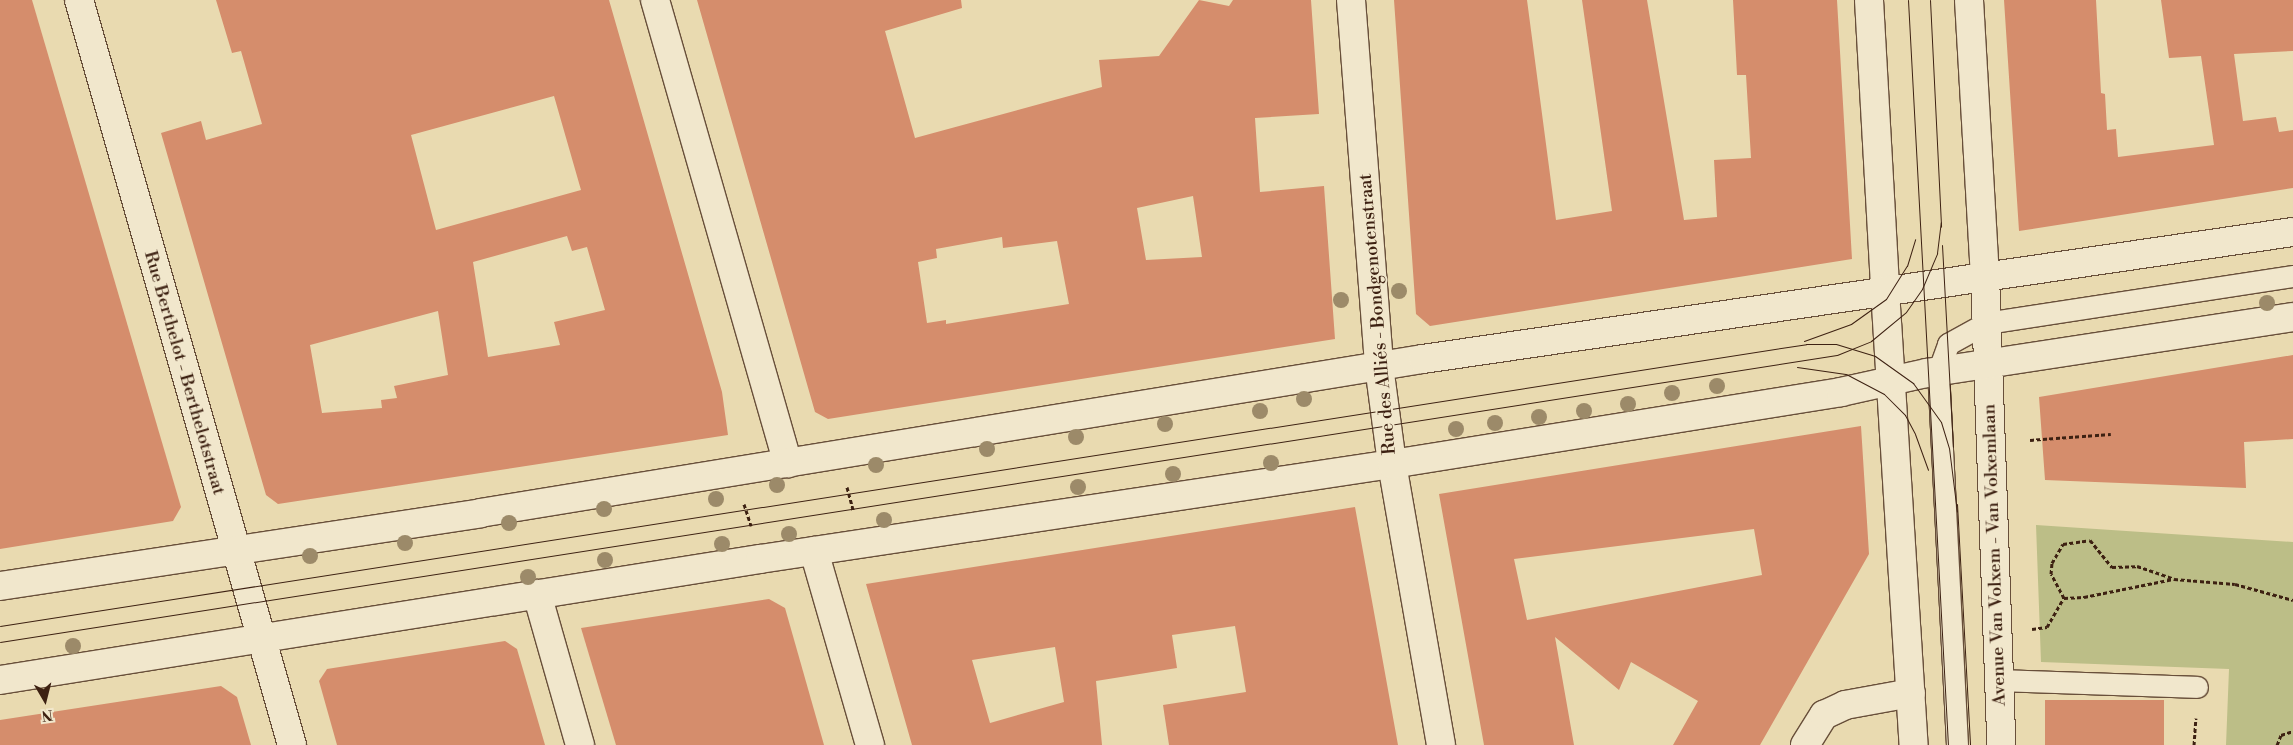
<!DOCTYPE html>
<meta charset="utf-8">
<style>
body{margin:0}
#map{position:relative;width:2293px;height:745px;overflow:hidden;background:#e9dab0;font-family:"Libre Bodoni",serif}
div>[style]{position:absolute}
.green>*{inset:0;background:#bcbe87}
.building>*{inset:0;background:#d58d6c;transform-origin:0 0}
.path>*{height:3px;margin-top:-1.5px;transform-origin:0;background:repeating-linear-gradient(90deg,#3d2112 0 4px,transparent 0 6.5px)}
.roads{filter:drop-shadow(1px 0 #684f3a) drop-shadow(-1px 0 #684f3a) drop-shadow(0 1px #684f3a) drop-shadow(0 -1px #684f3a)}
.service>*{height:21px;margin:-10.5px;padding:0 10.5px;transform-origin:10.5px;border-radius:10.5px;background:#f1e7cc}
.minor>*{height:28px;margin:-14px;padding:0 14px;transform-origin:14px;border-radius:14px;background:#f1e7cc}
.tertiary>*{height:28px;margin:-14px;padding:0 14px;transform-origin:14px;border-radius:14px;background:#f1e7cc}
.secondary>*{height:28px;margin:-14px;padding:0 14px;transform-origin:14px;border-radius:14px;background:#f1e7cc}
.tram>*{height:1px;margin:-0.5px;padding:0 0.5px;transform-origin:0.5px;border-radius:0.5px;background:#3d2112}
.trees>*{width:16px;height:16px;margin:-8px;border-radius:50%;background:#9c8a69}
span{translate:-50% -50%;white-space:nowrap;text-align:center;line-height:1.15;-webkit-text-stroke:4px #f1e7cc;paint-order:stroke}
.street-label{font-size:18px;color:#3d2112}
.north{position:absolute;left:20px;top:675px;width:50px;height:50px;-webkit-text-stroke:4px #f1e7cc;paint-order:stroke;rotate:172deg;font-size:14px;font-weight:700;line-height:20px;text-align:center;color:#3d2112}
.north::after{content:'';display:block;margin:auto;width:18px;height:22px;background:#3d2112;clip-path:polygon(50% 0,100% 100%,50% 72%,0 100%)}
</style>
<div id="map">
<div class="green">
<i style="clip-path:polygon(2036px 525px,2293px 542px,2293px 745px,2226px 745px,2229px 669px,2041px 662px)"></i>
</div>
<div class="building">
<i style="clip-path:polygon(0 0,32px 0,181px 507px,173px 521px,0 549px)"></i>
<i style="clip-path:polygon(evenodd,216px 0,609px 0,722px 392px,728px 435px,278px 504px,266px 495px,161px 133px,201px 121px,206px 140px,262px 124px,241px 51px,232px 53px,216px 0,554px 96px,581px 190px,436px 230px,411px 135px,554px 96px,216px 0,567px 236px,572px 251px,587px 247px,605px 310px,554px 322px,560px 345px,488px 357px,473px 262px,567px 236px,216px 0,438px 311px,448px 375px,394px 386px,397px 398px,381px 400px,382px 408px,322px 413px,310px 345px,438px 311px)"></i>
<i style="clip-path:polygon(evenodd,697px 0,961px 0,962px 8px,885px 31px,915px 138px,1102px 87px,1099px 60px,1159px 56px,1199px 0,1229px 6px,1233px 0,1311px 0,1319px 114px,1255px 118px,1260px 192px,1324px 186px,1335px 339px,828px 419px,815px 412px,697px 0,1193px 196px,1202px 257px,1146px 260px,1137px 208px,1193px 196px,697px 0,1002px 237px,1003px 248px,1057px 241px,1069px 304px,946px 324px,946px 320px,927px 323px,918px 262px,937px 258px,936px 249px,1002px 237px)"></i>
<i style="clip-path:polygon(1394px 0,1527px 0,1556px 220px,1612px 211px,1582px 0,1647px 0,1684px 220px,1717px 217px,1714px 160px,1751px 158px,1746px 75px,1737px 75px,1733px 0,1837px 0,1852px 259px,1430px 326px,1416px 314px)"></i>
<i style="clip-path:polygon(2004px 0,2096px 0,2101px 93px,2105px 94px,2107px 130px,2116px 129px,2118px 157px,2214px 145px,2201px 56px,2169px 58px,2161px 0,2293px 0,2293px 51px,2234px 54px,2243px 121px,2276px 117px,2279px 132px,2293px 130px,2293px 188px,2019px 231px)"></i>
<i style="clip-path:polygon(2293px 355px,2293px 439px,2244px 442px,2246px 488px,2045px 480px,2039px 397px)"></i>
<i style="clip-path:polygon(evenodd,1861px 426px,1869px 554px,1760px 745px,1673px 745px,1698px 701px,1631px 662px,1619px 690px,1555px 637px,1574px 745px,1484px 745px,1439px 494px,1861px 426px,1754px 529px,1762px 575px,1527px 620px,1514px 559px,1754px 529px)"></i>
<i style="clip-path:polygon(evenodd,1355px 507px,1398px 745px,1169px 745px,1163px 705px,1246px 692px,1235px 626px,1172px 635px,1177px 668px,1096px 681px,1102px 745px,912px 745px,866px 584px,1355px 507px,1055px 647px,1064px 702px,990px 723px,972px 660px,1055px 647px)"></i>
<i style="clip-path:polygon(769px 599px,785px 608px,824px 745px,616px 745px,581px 628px)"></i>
<i style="clip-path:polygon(505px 641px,517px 649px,545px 745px,337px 745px,319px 681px,327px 669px)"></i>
<i style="clip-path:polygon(221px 686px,237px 697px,251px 745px,0 745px,0 720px)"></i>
<i style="left:2045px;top:700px;width:119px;height:45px"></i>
</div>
<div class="path">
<i style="left:2030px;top:440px;width:81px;rotate:-4.2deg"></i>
<i style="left:847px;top:487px;width:24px;rotate:75deg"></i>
<i style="left:744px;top:504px;width:23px;rotate:72deg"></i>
<i style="left:2064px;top:598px;width:20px;rotate:-3deg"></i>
<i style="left:2084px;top:597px;width:91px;rotate:-11.4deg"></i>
<i style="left:2032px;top:629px;width:15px;rotate:-8deg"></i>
<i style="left:2047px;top:627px;width:34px;rotate:-60deg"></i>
<i style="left:2064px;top:598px;width:27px;rotate:-118deg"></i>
<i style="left:2051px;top:574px;width:11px;rotate:-85deg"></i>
<i style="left:2052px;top:563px;width:22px;rotate:-60deg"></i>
<i style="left:2063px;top:544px;width:27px;rotate:-8deg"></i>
<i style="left:2090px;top:540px;width:35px;rotate:51deg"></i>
<i style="left:2112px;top:567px;width:25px;rotate:-2deg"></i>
<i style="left:2137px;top:566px;width:39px;rotate:19deg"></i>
<i style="left:2174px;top:579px;width:61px;rotate:4.7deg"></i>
<i style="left:2235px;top:584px;width:60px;rotate:15.4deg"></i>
<i style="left:2194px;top:745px;width:27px;rotate:-86deg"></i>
<i style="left:2277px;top:745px;width:11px;rotate:-68deg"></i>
<i style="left:2281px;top:735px;width:13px;rotate:-18deg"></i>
</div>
<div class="roads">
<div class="service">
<i style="left:2001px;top:680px;width:196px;rotate:2deg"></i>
<i style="left:1957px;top:745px;width:373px;rotate:-92.9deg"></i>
<i style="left:1938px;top:372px;width:30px;rotate:-70deg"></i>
<i style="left:1948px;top:344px;width:43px;rotate:-28.9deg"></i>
<i style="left:1986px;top:323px;width:311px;rotate:-8.7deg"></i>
</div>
<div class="minor">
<i style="left:79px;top:0;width:775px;rotate:74.04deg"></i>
<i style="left:655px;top:0;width:482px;rotate:74deg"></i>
<i style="left:1351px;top:0;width:367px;rotate:85.6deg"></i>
<i style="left:1379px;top:366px;width:99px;rotate:82.4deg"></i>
<i style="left:1392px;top:464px;width:285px;rotate:80.1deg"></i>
<i style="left:814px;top:551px;width:202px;rotate:73.9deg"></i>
<i style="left:537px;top:594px;width:157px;rotate:74.1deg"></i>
<i style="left:1805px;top:745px;width:36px;rotate:-58deg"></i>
<i style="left:1824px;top:715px;width:23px;rotate:-25deg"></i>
<i style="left:1845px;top:705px;width:67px;rotate:-10.3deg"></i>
</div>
<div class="tertiary">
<i style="left:1869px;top:0;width:290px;rotate:86.8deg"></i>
<i style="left:1969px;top:0;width:276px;rotate:86.7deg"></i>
</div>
<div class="secondary">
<i style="left:1985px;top:276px;width:469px;rotate:88deg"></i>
<i style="left:1885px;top:290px;width:456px;rotate:86.4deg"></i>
<i style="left:0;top:586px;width:486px;rotate:-8.6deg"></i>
<i style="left:480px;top:513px;width:955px;rotate:-9.28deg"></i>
<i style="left:1423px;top:359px;width:879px;rotate:-8.31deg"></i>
<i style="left:0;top:680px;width:770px;rotate:-9.05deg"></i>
<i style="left:760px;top:559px;width:639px;rotate:-8.55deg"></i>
<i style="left:1392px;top:464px;width:455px;rotate:-9.1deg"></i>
<i style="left:1841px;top:392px;width:88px;rotate:-12.5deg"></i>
<i style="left:1927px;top:373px;width:370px;rotate:-8.7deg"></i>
</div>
</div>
<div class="tram">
<i style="left:1908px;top:0;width:746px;rotate:86.93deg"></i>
<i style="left:1930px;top:0;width:227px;rotate:87.2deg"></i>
<i style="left:1942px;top:245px;width:202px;rotate:86.9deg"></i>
<i style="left:1804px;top:341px;width:50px;rotate:-19.9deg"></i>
<i style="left:1851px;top:324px;width:43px;rotate:-35.5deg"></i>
<i style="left:1886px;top:299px;width:39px;rotate:-58deg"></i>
<i style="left:1907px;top:266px;width:28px;rotate:-73deg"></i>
<i style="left:1797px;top:367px;width:49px;rotate:8.1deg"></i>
<i style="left:1846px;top:374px;width:43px;rotate:27.8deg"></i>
<i style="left:1884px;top:394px;width:30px;rotate:45deg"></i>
<i style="left:1905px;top:415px;width:21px;rotate:62deg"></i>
<i style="left:1915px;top:434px;width:38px;rotate:70deg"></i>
<i style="left:1957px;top:504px;width:241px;rotate:86.9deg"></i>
<i style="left:0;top:626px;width:1828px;rotate:-8.87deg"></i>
<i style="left:1806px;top:344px;width:30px"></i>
<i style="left:1836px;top:344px;width:41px;rotate:17.1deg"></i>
<i style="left:1875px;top:356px;width:47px;rotate:35.4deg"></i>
<i style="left:1913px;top:383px;width:48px;rotate:54.3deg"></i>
<i style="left:1941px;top:422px;width:27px;rotate:73deg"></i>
<i style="left:1949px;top:448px;width:64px;rotate:82.9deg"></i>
<i style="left:0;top:642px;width:1859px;rotate:-8.88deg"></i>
<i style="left:1837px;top:355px;width:37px;rotate:-22deg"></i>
<i style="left:1871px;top:341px;width:45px;rotate:-39.6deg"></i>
<i style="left:1906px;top:312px;width:28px;rotate:-55deg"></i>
<i style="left:1922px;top:289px;width:39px;rotate:-67deg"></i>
<i style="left:1937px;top:253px;width:31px;rotate:-83deg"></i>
</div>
<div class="trees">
<i style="left:1399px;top:291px"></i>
<i style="left:1341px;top:300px"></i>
<i style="left:2267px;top:303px"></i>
<i style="left:1717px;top:386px"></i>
<i style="left:1672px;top:393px"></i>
<i style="left:1304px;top:399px"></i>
<i style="left:1628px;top:404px"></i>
<i style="left:1260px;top:411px"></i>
<i style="left:1584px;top:411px"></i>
<i style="left:1539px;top:417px"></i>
<i style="left:1495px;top:423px"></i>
<i style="left:1165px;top:424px"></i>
<i style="left:1456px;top:429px"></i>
<i style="left:1076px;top:437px"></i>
<i style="left:987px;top:449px"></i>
<i style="left:1271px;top:463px"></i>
<i style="left:876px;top:465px"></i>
<i style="left:1173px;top:474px"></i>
<i style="left:777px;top:485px"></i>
<i style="left:1078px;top:487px"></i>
<i style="left:716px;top:499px"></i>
<i style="left:604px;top:509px"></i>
<i style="left:884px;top:520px"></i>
<i style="left:509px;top:523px"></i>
<i style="left:789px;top:534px"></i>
<i style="left:405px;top:543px"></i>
<i style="left:722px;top:544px"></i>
<i style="left:310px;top:556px"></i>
<i style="left:605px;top:560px"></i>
<i style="left:528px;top:577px"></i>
<i style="left:73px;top:646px"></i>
</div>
<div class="street-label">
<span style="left:1378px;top:314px;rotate:-95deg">Rue des Alliés - Bondgenotenstraat</span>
<span style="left:184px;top:373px;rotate:74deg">Rue Berthelot - Berthelotstraat</span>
<span style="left:1995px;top:555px;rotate:-92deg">Avenue Van Volxem - Van Volxemlaan</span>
</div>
<div class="north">N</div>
</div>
